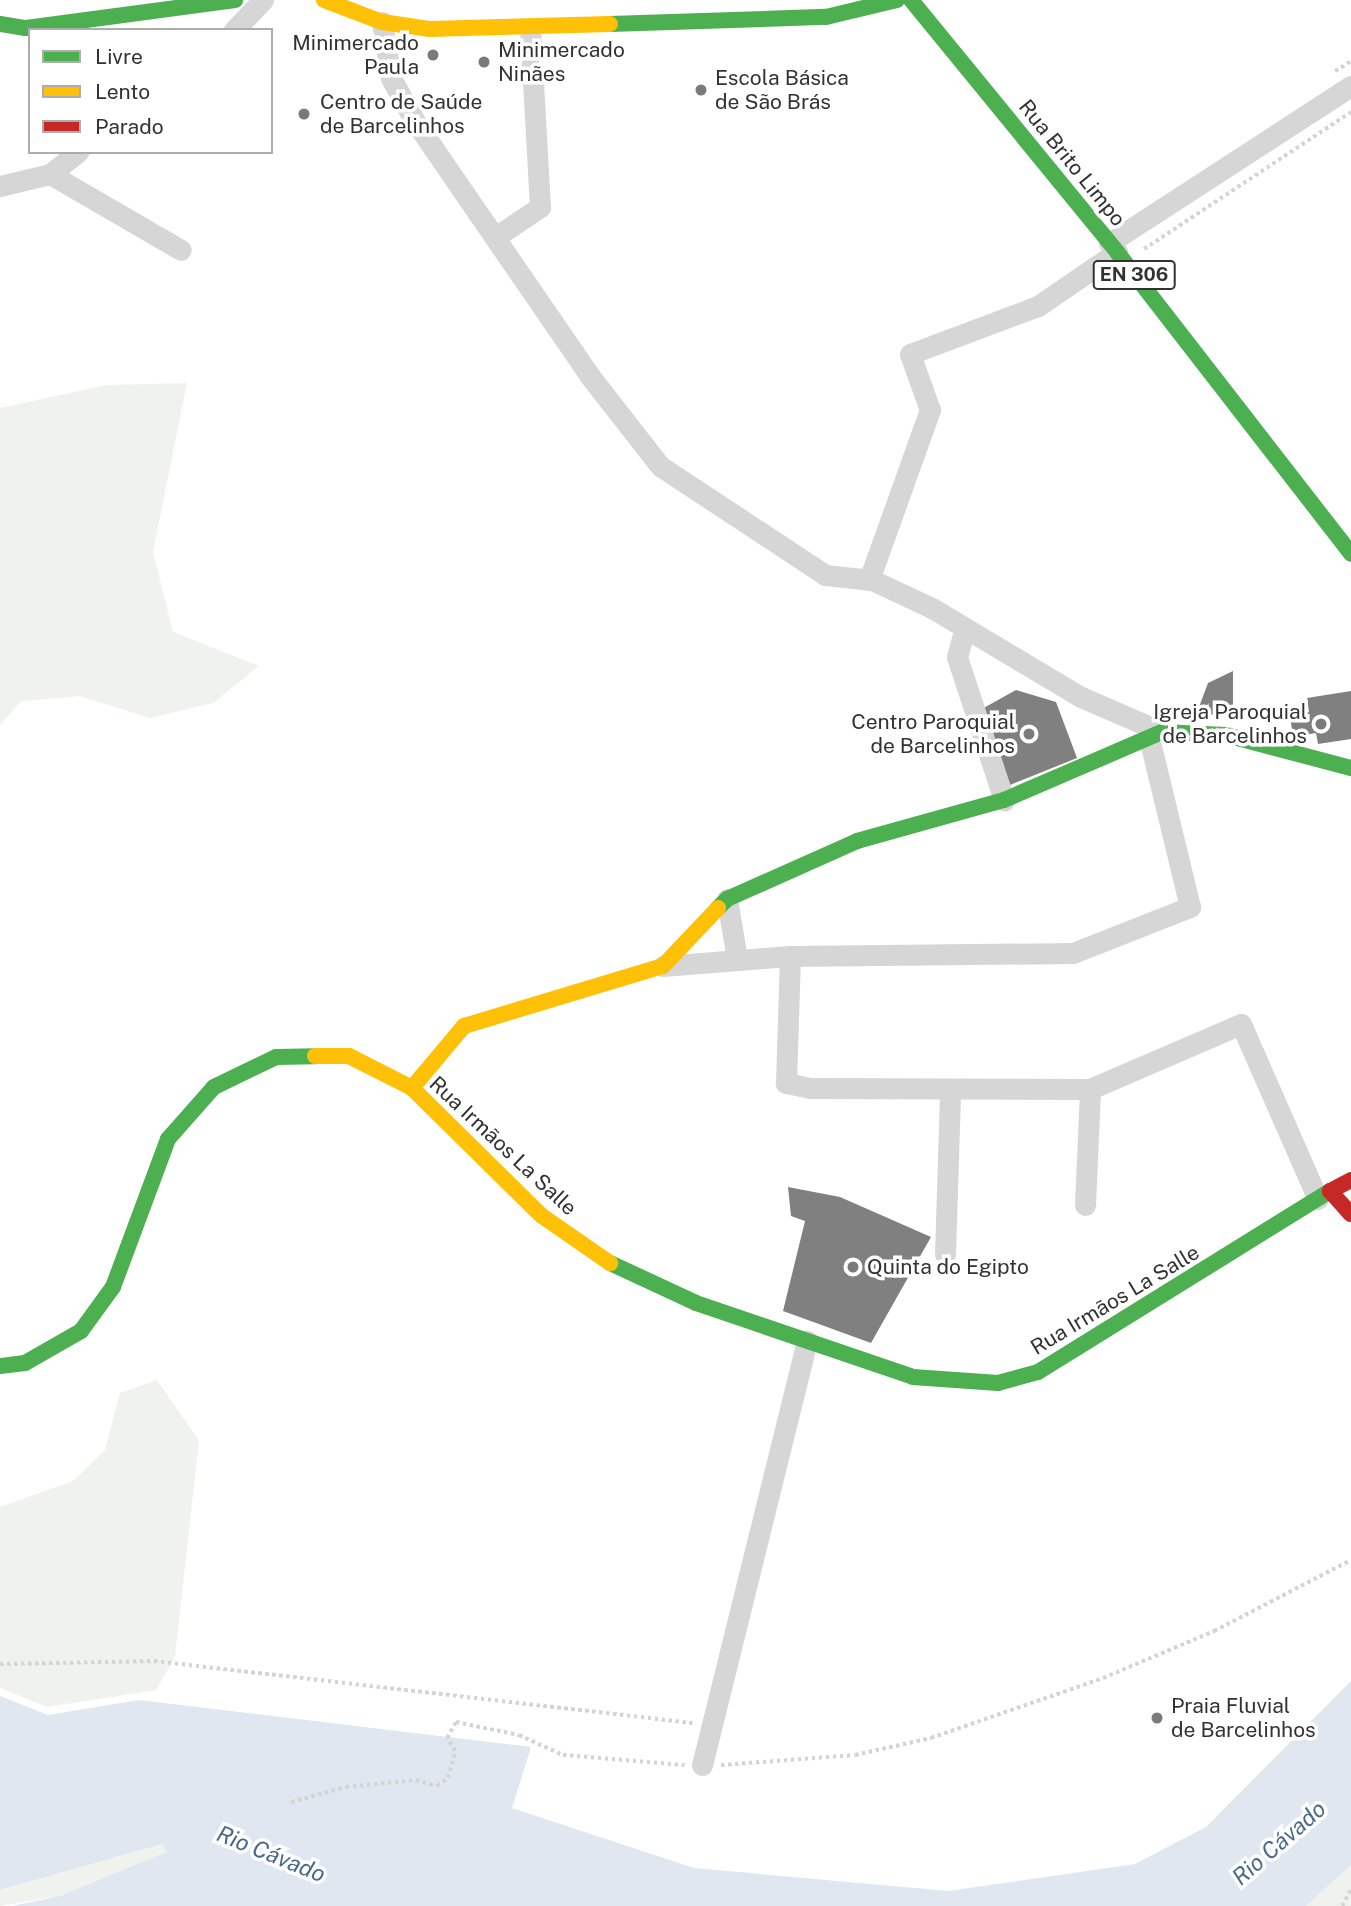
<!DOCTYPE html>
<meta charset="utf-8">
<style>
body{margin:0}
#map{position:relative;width:1351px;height:1906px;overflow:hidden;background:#fff;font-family:"Public Sans",sans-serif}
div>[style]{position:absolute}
.green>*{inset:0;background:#f0f3ed}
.water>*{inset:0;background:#e0e7f0}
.building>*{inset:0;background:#808080}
.path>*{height:3.5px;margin-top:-1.75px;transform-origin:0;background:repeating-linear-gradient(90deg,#d4d4d4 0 3.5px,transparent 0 7px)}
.street>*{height:21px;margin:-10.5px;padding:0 10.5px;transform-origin:10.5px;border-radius:10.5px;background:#d6d6d6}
.fast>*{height:16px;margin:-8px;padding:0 8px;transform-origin:8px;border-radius:8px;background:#4caf50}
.slow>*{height:16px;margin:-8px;padding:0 8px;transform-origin:8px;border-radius:8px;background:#ffc107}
.jam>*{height:16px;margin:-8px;padding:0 8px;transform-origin:8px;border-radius:8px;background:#c62828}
.dots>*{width:19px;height:19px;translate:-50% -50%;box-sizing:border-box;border:4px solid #fff;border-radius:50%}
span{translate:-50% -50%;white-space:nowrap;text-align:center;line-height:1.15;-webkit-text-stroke:7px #fff;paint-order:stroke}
.shield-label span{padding:2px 5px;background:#fff;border:2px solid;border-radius:5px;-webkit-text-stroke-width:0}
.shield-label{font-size:19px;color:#323232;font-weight:700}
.poi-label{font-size:21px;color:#323232}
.right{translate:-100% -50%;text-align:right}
.left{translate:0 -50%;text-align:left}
.street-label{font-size:21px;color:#323232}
.water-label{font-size:23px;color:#49698b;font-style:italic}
.legend{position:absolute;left:28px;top:28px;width:245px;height:126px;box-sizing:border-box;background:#fff;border:2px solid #adadad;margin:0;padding:9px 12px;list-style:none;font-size:21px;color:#323232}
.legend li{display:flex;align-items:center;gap:14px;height:35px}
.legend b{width:35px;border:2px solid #adadad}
</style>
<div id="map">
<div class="green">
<i style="clip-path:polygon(187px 383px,153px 552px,173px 632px,259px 666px,213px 703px,150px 718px,80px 696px,21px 701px,0 725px,0 408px,107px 385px)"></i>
<i style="clip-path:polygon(157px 1380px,199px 1441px,175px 1657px,156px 1690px,47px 1707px,0 1688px,0 1507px,73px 1481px,105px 1450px,120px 1393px)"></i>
<i style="clip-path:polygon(164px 1844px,166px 1852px,60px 1896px,0 1906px,0 1890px)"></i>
<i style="clip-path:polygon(1351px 1865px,1351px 1906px,1306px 1906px)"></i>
</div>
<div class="water">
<i style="clip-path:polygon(1351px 1681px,1351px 1865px,1306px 1906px,12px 1906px,60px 1896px,166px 1852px,163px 1844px,0 1890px,0 1696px,48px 1715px,139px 1700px,531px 1747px,512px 1808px,694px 1868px,948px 1891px,1135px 1864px,1206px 1827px)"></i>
</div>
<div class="building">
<i style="clip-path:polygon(1233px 671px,1233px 714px,1196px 715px,1208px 683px)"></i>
<i style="clip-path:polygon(1016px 690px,1056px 702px,1077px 758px,1010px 785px,980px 710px)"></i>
<i style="clip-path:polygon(1351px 691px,1351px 739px,1318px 744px,1316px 733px,1293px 737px,1290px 715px,1309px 712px,1307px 698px)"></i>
<i style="clip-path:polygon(788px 1187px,840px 1197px,931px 1237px,871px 1343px,783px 1311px,805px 1221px,791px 1216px)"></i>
</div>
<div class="path">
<i style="left:1335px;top:71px;width:19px;rotate:-32deg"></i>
<i style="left:1144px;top:249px;width:248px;rotate:-33.5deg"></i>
<i style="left:0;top:1664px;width:154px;rotate:-1.1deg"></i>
<i style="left:154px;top:1661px;width:542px;rotate:6.57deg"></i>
<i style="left:721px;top:1765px;width:134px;rotate:-4.3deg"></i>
<i style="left:855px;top:1755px;width:78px;rotate:-12.6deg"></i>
<i style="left:931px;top:1738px;width:182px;rotate:-19.2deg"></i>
<i style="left:1103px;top:1678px;width:121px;rotate:-22.9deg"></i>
<i style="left:1214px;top:1631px;width:154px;rotate:-27.4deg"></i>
<i style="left:291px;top:1802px;width:57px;rotate:-15.3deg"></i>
<i style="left:346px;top:1787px;width:70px;rotate:-5.7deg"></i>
<i style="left:416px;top:1780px;width:22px;rotate:16deg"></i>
<i style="left:437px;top:1786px;width:14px;rotate:-36deg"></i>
<i style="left:448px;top:1778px;width:28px;rotate:-75deg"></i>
<i style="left:455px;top:1751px;width:15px;rotate:-122deg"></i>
<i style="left:447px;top:1738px;width:18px;rotate:-61deg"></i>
<i style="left:456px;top:1722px;width:64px;rotate:11.7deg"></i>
<i style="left:519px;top:1735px;width:48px;rotate:24.4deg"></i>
<i style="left:563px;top:1755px;width:122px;rotate:4.7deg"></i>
<i style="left:1342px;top:1906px;width:19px;rotate:-62deg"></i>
</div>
<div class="street">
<i style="left:382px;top:22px;width:57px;rotate:80.9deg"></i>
<i style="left:391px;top:78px;width:48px;rotate:61.3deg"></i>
<i style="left:414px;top:120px;width:309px;rotate:55.5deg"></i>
<i style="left:589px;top:375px;width:115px;rotate:52deg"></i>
<i style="left:660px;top:466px;width:198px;rotate:33.4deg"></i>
<i style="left:825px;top:575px;width:47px;rotate:6.1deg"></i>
<i style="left:872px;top:580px;width:66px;rotate:25deg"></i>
<i style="left:932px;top:608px;width:174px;rotate:30.9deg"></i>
<i style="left:1081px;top:697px;width:88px;rotate:23.4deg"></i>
<i style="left:234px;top:30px;width:42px;rotate:-46deg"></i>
<i style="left:50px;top:174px;width:151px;rotate:30.1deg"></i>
<i style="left:0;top:186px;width:51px;rotate:-13.5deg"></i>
<i style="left:50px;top:174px;width:36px;rotate:-38deg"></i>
<i style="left:497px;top:236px;width:52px;rotate:-34deg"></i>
<i style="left:540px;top:207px;width:178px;rotate:-93.2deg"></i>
<i style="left:1109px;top:243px;width:288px;rotate:-33deg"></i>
<i style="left:869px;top:580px;width:181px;rotate:-70.3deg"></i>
<i style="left:930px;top:410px;width:59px;rotate:-109.7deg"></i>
<i style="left:910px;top:354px;width:137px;rotate:-20.6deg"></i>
<i style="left:1038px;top:306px;width:96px;rotate:-34.4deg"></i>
<i style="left:964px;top:631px;width:27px;rotate:105deg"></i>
<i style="left:957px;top:657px;width:151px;rotate:71.8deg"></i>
<i style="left:727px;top:899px;width:61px;rotate:80.5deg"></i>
<i style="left:663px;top:966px;width:127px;rotate:-4.5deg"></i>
<i style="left:1090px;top:1089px;width:164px;rotate:-23.3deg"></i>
<i style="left:1241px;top:1024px;width:191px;rotate:66.3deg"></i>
<i style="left:1085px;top:1205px;width:116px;rotate:-87.5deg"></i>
<i style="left:1090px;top:1089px;width:280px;rotate:-179.8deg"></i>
<i style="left:810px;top:1088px;width:25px;rotate:-168deg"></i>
<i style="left:786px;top:1083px;width:127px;rotate:-88.2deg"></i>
<i style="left:790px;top:956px;width:283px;rotate:-0.6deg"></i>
<i style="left:1073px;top:953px;width:126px;rotate:-21.5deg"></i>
<i style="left:1190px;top:907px;width:174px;rotate:-103.6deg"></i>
<i style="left:945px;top:1254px;width:163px;rotate:-88.2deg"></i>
<i style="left:702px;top:1765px;width:437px;rotate:-76.1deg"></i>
</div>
<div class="fast">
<i style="left:911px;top:0;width:325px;rotate:50.7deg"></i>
<i style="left:1117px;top:252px;width:382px;rotate:52.2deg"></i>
<i style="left:0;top:24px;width:26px;rotate:9deg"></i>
<i style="left:26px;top:28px;width:211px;rotate:-7.6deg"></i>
<i style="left:610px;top:24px;width:216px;rotate:-1.9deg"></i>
<i style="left:826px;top:17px;width:73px;rotate:-13.5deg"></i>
<i style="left:718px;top:908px;width:13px;rotate:-45deg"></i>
<i style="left:727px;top:899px;width:142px;rotate:-24deg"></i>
<i style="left:857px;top:841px;width:153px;rotate:-15.6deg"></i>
<i style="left:1004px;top:800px;width:172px;rotate:-23.3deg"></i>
<i style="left:1162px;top:732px;width:64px;rotate:2.7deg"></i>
<i style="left:1226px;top:735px;width:129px;rotate:14.8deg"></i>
<i style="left:610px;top:1263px;width:95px;rotate:24.9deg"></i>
<i style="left:696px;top:1303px;width:229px;rotate:18.8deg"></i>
<i style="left:913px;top:1377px;width:85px;rotate:4deg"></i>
<i style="left:998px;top:1383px;width:41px;rotate:-15.4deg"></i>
<i style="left:1038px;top:1372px;width:344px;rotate:-31.8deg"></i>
<i style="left:0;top:1366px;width:25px;rotate:-7deg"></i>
<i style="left:25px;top:1363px;width:64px;rotate:-29.7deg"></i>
<i style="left:81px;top:1331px;width:54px;rotate:-54deg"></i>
<i style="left:113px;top:1287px;width:158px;rotate:-69.6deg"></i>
<i style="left:168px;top:1139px;width:69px;rotate:-48.5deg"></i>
<i style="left:214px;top:1087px;width:69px;rotate:-25.8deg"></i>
<i style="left:276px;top:1057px;width:39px;rotate:-1deg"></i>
</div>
<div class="slow">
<i style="left:324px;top:0;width:62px;rotate:20.8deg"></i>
<i style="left:382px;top:22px;width:49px;rotate:8.3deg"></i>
<i style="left:430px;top:29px;width:180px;rotate:-1.6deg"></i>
<i style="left:315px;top:1056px;width:34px"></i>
<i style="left:349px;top:1056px;width:71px;rotate:26.9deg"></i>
<i style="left:412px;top:1088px;width:182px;rotate:44.6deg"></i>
<i style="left:542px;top:1216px;width:83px;rotate:34.7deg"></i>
<i style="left:412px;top:1088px;width:81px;rotate:-50deg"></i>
<i style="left:464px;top:1026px;width:208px;rotate:-16.8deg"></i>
<i style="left:663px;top:966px;width:80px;rotate:-46.5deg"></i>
</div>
<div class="jam">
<i style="left:1351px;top:1180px;width:24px;rotate:152deg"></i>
<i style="left:1330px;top:1191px;width:31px;rotate:48deg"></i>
</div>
<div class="dots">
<i style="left:433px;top:55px;background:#7a7a7a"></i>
<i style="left:484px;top:62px;background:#7a7a7a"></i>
<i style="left:701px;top:90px;background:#7a7a7a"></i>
<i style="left:304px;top:114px;background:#7a7a7a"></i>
<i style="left:1321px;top:724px;background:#7a7a7a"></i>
<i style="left:1029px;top:734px;background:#7a7a7a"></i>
<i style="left:853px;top:1267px;background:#7a7a7a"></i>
<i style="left:1157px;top:1718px;background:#7a7a7a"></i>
</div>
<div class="shield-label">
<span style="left:1134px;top:275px">EN 306</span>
</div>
<div class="poi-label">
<span class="right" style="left:419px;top:55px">Minimercado<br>Paula</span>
<span class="left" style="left:498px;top:62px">Minimercado<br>Ninães</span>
<span class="left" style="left:715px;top:90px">Escola Básica<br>de São Brás</span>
<span class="left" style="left:320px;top:114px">Centro de Saúde<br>de Barcelinhos</span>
<span class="right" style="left:1307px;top:724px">Igreja Paroquial<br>de Barcelinhos</span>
<span class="right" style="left:1015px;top:734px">Centro Paroquial<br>de Barcelinhos</span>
<span class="left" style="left:867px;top:1267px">Quinta do Egipto</span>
<span class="left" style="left:1171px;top:1718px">Praia Fluvial<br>de Barcelinhos</span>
</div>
<div class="street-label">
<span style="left:1072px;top:163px;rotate:51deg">Rua Brito Limpo</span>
<span style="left:503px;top:1146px;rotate:43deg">Rua Irmãos La Salle</span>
<span style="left:1115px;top:1300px;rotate:-31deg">Rua Irmãos La Salle</span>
</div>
<div class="water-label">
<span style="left:1279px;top:1843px;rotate:-41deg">Rio Cávado</span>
<span style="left:271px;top:1854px;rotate:22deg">Rio Cávado</span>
</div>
<ul class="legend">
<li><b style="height:9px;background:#4caf50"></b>Livre</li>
<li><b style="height:9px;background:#ffc107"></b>Lento</li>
<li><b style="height:9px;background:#c62828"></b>Parado</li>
</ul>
</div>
